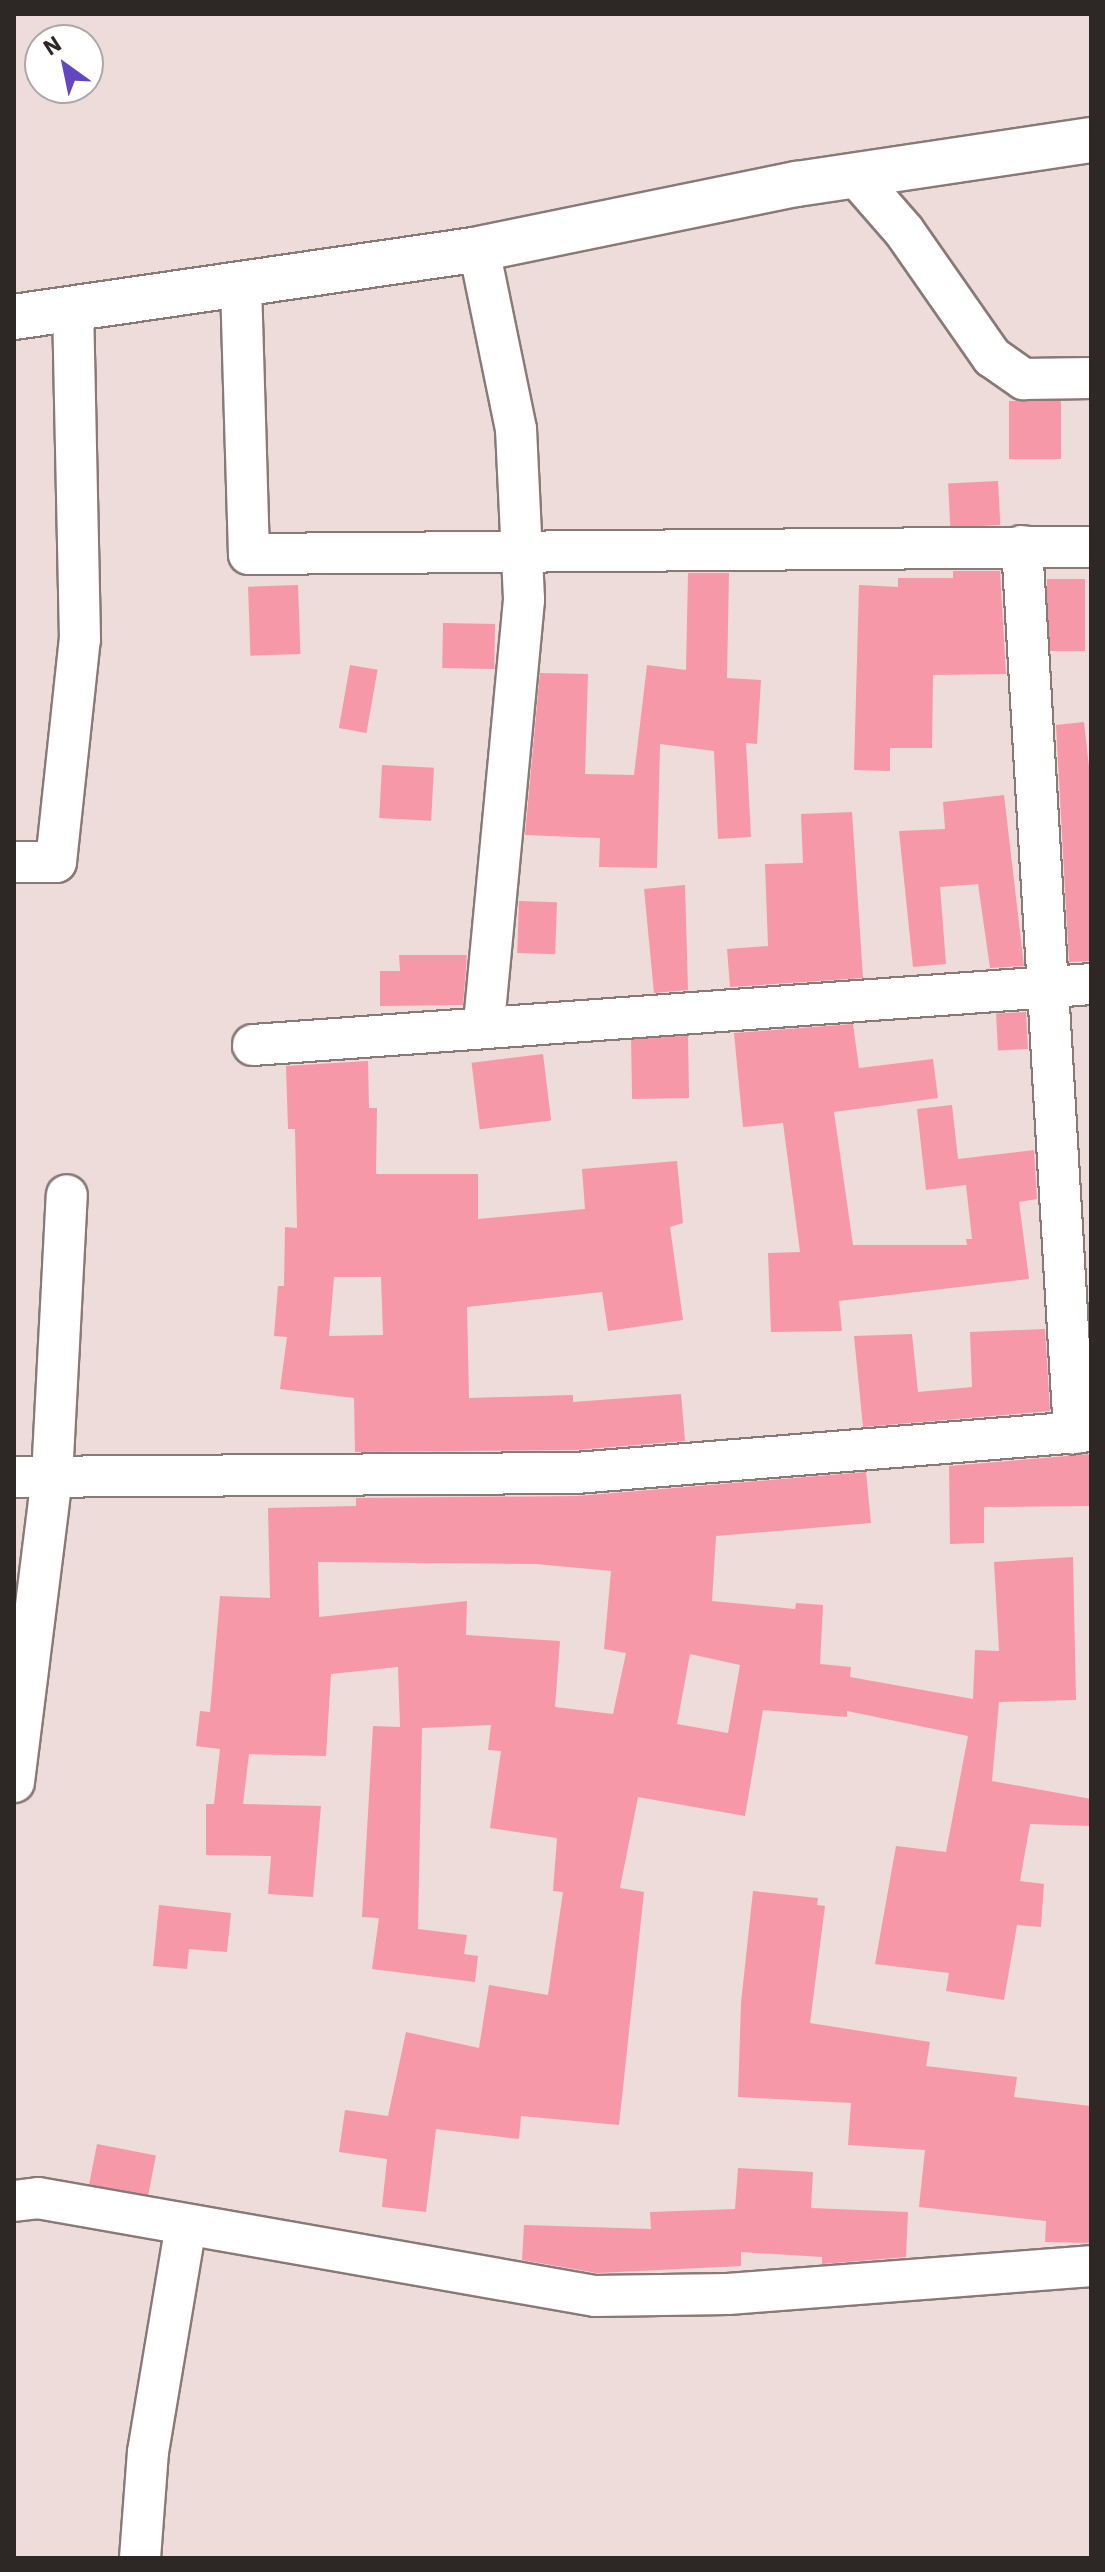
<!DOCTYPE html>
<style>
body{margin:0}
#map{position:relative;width:1105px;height:2572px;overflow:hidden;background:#eddcd9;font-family:"IBM Plex Sans",sans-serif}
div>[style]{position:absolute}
.building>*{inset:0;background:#f698a8;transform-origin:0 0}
.roads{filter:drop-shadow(2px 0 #897a77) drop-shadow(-2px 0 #897a77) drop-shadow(0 2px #897a77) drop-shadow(0 -2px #897a77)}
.minor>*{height:40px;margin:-20px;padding:0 20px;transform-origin:20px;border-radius:20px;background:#fff}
.tertiary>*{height:44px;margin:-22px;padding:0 22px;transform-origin:22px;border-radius:22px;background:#fff}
span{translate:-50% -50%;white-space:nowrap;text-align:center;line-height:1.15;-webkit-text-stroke:8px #fff;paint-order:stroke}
.frame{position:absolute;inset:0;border:16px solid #2d2726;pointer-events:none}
.north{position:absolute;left:24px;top:24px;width:80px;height:80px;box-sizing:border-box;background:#fff;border:2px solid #aba9a8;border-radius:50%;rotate:327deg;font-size:22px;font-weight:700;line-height:32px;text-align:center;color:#2d2726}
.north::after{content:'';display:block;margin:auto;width:28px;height:36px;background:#6347c0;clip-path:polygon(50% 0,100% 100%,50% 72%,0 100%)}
</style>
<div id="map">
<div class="building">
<i style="left:1009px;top:401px;width:52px;height:58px"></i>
<i style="left:998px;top:481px;width:44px;height:50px;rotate:87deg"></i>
<i style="clip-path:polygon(953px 571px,1000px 571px,1006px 674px,933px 675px,932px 748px,890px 748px,890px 771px,854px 770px,859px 585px,898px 587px,898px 578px,953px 578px)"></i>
<i style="clip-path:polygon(688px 573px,729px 573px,727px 678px,761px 680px,757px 744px,746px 743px,751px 837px,718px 839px,714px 751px,660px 744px,657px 868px,599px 867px,600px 838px,525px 835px,540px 673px,588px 674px,585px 774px,634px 775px,647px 665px,686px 670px)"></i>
<i style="left:1047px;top:579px;width:38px;height:72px"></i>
<i style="left:298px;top:585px;width:69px;height:50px;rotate:88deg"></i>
<i style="left:495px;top:624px;width:45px;height:52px;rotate:91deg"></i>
<i style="left:350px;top:665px;width:28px;height:64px;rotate:10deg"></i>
<i style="clip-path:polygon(1084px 722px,1091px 785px,1091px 961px,1069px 962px,1056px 725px)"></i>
<i style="left:382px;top:765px;width:52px;height:53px;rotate:3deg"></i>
<i style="clip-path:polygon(1004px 795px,1024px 966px,990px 968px,978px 884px,940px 887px,946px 964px,913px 967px,899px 831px,945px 829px,943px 802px)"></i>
<i style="clip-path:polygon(852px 812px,863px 978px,730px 987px,727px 949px,768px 946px,765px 864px,803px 863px,801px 814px)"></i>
<i style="clip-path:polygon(685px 885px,688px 990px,654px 993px,644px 889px)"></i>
<i style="left:519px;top:901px;width:38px;height:52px;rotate:2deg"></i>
<i style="clip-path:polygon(399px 955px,467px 955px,463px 1005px,380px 1006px,380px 971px,400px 971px)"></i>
<i style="left:1026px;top:1012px;width:37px;height:30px;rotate:87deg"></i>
<i style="clip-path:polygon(853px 1024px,859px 1068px,933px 1059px,938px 1098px,834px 1112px,853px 1245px,967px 1245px,966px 1239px,972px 1239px,966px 1185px,926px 1190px,917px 1109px,952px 1105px,958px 1159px,1034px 1150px,1037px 1199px,1019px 1202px,1029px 1279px,839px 1301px,842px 1331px,771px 1332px,768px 1253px,800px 1252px,783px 1123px,743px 1127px,734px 1033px)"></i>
<i style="left:688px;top:1036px;width:62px;height:57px;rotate:89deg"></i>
<i style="left:543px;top:1054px;width:67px;height:72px;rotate:83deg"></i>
<i style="clip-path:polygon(evenodd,368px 1061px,369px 1108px,377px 1108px,376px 1174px,478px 1174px,478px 1219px,585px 1209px,582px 1169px,677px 1161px,683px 1223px,670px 1227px,683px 1320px,608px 1331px,602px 1292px,467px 1307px,469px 1398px,573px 1395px,573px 1402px,681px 1394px,685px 1441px,575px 1450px,355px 1452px,354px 1398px,280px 1389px,287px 1337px,274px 1336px,278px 1286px,284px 1286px,285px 1227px,297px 1228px,295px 1129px,288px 1129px,286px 1066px,368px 1061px,334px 1277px,381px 1277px,383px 1335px,329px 1336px,334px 1277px)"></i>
<i style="clip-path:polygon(1045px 1329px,1050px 1411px,863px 1427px,854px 1336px,912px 1334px,918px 1392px,972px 1387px,970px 1332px)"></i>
<i style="clip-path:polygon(1091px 1454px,1091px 1506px,984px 1507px,984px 1543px,950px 1544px,949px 1466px)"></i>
<i style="clip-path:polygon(evenodd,866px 1472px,871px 1523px,716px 1536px,712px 1601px,795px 1609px,796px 1603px,823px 1605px,820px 1664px,851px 1667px,850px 1677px,973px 1699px,975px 1650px,999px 1651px,994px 1562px,1073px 1557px,1076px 1700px,999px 1702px,992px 1781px,1091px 1799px,1091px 1826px,1030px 1824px,1020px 1881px,1044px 1884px,1041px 1927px,1017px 1925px,1004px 2000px,946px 1991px,949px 1973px,875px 1964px,896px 1846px,946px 1852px,968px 1736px,847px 1711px,847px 1717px,763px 1710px,745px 1816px,638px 1797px,620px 1888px,644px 1892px,619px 2125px,521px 2116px,519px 2139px,436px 2129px,426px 2212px,382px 2207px,387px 2159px,339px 2152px,345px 2110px,388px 2116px,406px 2032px,479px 2048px,489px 1985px,548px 1995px,563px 1892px,553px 1891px,557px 1838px,490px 1828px,501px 1751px,488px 1750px,491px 1725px,422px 1728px,418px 1929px,467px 1935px,464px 1954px,478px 1956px,475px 1982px,372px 1969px,379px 1918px,362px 1917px,373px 1726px,400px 1727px,398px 1667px,331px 1674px,326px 1756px,249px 1754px,243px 1804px,321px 1806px,313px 1897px,268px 1894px,271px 1856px,206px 1855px,206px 1804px,214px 1804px,220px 1749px,196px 1746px,200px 1711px,210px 1712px,220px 1596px,270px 1598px,268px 1508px,356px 1506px,356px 1498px,578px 1496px,866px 1472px,318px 1562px,536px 1564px,611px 1571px,604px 1649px,626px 1653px,613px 1714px,555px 1707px,560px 1641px,466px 1635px,467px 1601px,319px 1617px,318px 1562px,866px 1472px,690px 1654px,740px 1665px,728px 1733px,677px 1724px,690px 1654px)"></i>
<i style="clip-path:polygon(753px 1891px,818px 1898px,817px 1905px,825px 1906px,810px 2023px,930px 2042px,926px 2066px,1017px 2077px,1014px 2097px,1091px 2106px,1091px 2243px,1045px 2242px,1046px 2221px,919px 2207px,925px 2150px,848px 2145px,851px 2103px,738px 2097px,741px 2003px)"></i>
<i style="clip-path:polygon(159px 1905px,231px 1913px,227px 1952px,189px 1949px,187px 1969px,153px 1966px)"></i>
<i style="left:97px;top:2144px;width:60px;height:41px;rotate:11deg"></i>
<i style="clip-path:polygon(738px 2168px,813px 2172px,811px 2208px,908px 2212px,906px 2257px,822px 2264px,822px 2257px,741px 2252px,741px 2266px,597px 2273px,522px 2260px,524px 2225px,651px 2229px,650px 2212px,735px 2209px)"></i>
</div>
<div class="roads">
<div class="minor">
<i style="left:856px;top:176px;width:73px;rotate:48.9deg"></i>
<i style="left:904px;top:231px;width:154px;rotate:55.1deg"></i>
<i style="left:992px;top:357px;width:39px;rotate:35deg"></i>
<i style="left:1024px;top:379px;width:67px;rotate:-0.9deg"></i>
<i style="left:479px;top:249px;width:184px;rotate:78.4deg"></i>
<i style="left:516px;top:429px;width:171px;rotate:87.3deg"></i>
<i style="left:524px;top:600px;width:429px;rotate:95.4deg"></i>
<i style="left:241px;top:285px;width:269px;rotate:88.3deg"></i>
<i style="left:249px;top:554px;width:842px;rotate:-0.48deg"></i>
<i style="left:1022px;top:546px;width:889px;rotate:86.64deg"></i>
<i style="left:14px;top:862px;width:42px"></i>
<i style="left:56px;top:862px;width:224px;rotate:-83.9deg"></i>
<i style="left:80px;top:639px;width:330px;rotate:-91.2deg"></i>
<i style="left:253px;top:1045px;width:840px;rotate:-4.16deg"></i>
<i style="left:14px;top:1477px;width:562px;rotate:-0.41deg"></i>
<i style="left:576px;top:1473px;width:517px;rotate:-4.66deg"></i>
<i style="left:14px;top:1782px;width:307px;rotate:-82.9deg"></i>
<i style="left:52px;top:1477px;width:282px;rotate:-87deg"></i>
<i style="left:14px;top:2201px;width:24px;rotate:-7deg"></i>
<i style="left:38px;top:2198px;width:566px;rotate:9.98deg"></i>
<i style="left:595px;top:2296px;width:133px;rotate:-0.9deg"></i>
<i style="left:728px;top:2294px;width:364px;rotate:-4.4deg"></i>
<i style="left:140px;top:2558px;width:106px;rotate:-85.7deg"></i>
<i style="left:148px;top:2452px;width:229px;rotate:-80.5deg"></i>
</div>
<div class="tertiary">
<i style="left:14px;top:317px;width:470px;rotate:-8.3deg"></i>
<i style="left:479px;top:249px;width:325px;rotate:-11.6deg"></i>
<i style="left:797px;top:184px;width:297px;rotate:-8.5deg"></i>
</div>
</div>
<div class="frame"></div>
<div class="north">N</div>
</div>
